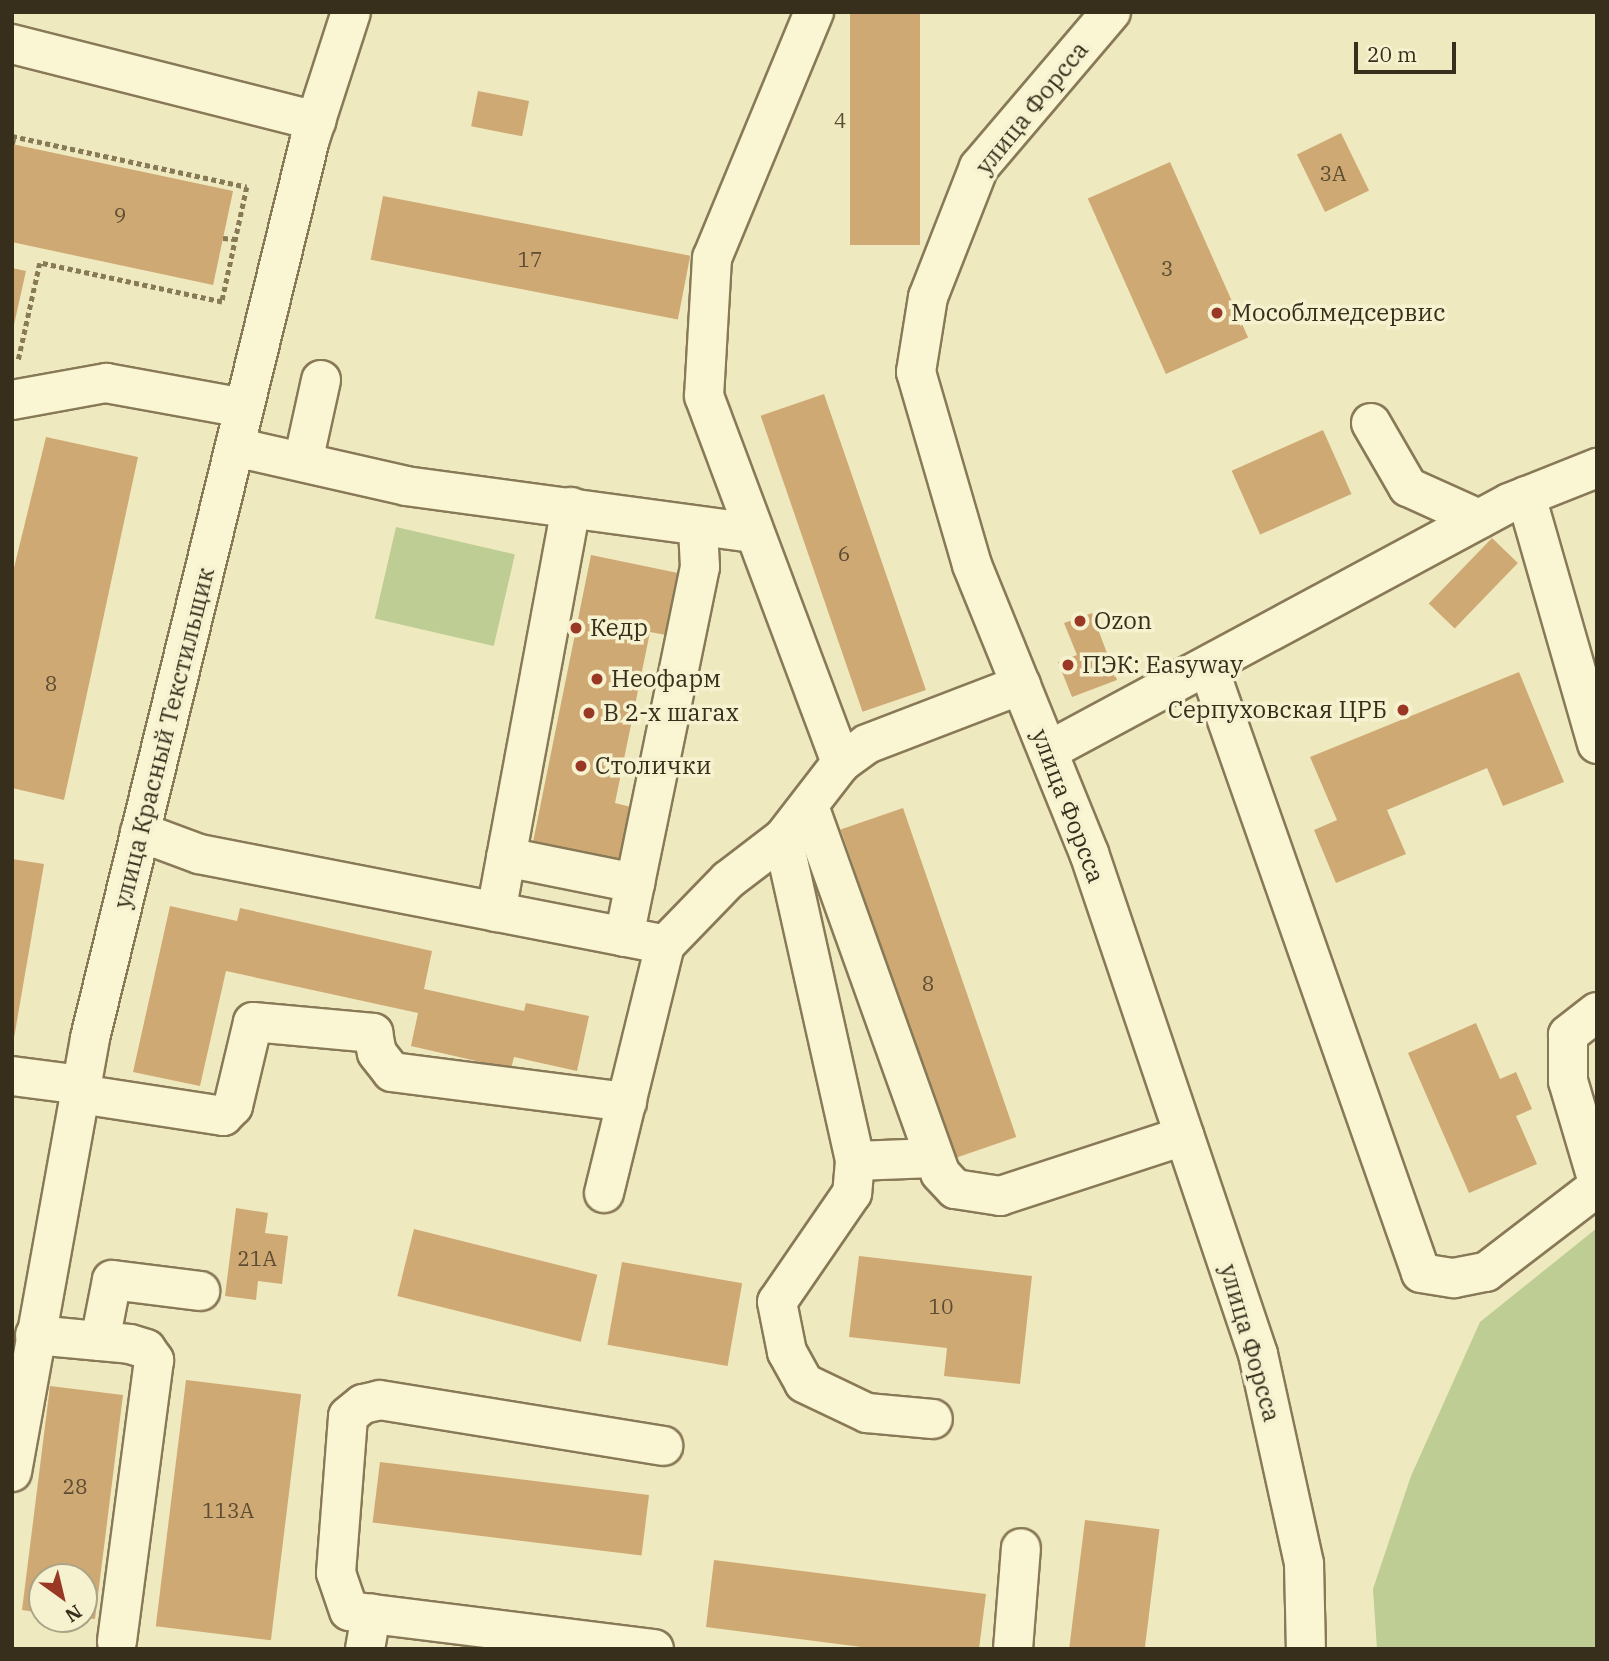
<!DOCTYPE html>
<meta charset="utf-8">
<style>
body{margin:0}
#map{position:relative;width:1609px;height:1661px;overflow:hidden;background:#efe9bf;font-family:"IBM Plex Serif",serif}
div>[style]{position:absolute}
.green>*{inset:0;background:#bdcd93;transform-origin:0 0}
.building>*{inset:0;background:#cfa974;transform-origin:0 0}
.path>*{height:4.5px;margin-top:-2.25px;transform-origin:0;background:repeating-linear-gradient(90deg,#887957 0 5px,transparent 0 8.5px)}
.roads{filter:drop-shadow(2px 0 #887957) drop-shadow(-2px 0 #887957) drop-shadow(0 2px #887957) drop-shadow(0 -2px #887957)}
.minor>*{height:38px;margin:-19px;padding:0 19px;transform-origin:19px;border-radius:19px;background:#faf5d2}
.dots>*{width:19px;height:19px;translate:-50% -50%;box-sizing:border-box;border:4px solid #f6f1cf;border-radius:50%}
span{translate:-50% -50%;white-space:nowrap;text-align:center;line-height:1.15;-webkit-text-stroke:7px #f6f1cf;paint-order:stroke}
.number-label{font-size:21px;color:#5d4d32}
.number-label span{-webkit-text-stroke-width:0}
.street-label{font-size:24px;color:#372e1c}
.poi-label{font-size:24px;color:#372e1c}
.left{translate:0 -50%;text-align:left}
.right{translate:-100% -50%;text-align:right}
.frame{position:absolute;inset:0;border:14px solid #372e1c;pointer-events:none}
.north{position:absolute;left:28px;top:1563px;width:70px;height:70px;box-sizing:border-box;background:#f6f1cf;border:2px solid #aaa387;border-radius:50%;rotate:146deg;font-size:19px;font-weight:700;line-height:28px;text-align:center;color:#372e1c}
.north::after{content:'';display:block;margin:auto;width:24px;height:32px;background:#993825;clip-path:polygon(50% 0,100% 100%,50% 72%,0 100%)}
.scale{position:absolute;left:1354px;top:42px;width:102px;height:32px;box-sizing:border-box;border:4px solid #372e1c;border-top:0;padding-left:9px;font-size:21px;line-height:24px;white-space:nowrap;color:#372e1c;-webkit-text-stroke:5px #f6f1cf;paint-order:stroke}
</style>
<div id="map">
<div class="green">
<i style="left:396px;top:527px;width:122px;height:94px;rotate:13deg"></i>
<i style="clip-path:polygon(1597px 1228px,1597px 1649px,1377px 1649px,1373px 1589px,1411px 1476px,1480px 1322px)"></i>
</div>
<div class="building">
<i style="left:850px;top:12px;width:70px;height:233px"></i>
<i style="left:478px;top:91px;width:52px;height:36px;rotate:11deg"></i>
<i style="left:1341px;top:133px;width:64px;height:49px;rotate:64deg"></i>
<i style="left:12px;top:144px;width:226px;height:96px;rotate:12deg"></i>
<i style="left:1170px;top:162px;width:192px;height:90px;rotate:66deg"></i>
<i style="left:383px;top:196px;width:313px;height:65px;rotate:11deg"></i>
<i style="clip-path:polygon(12px 268px,26px 271px,13px 329px,12px 329px)"></i>
<i style="left:824px;top:394px;width:313px;height:67px;rotate:71deg"></i>
<i style="left:1323px;top:430px;width:70px;height:100px;rotate:66deg"></i>
<i style="clip-path:polygon(46px 437px,138px 457px,64px 800px,12px 788px,12px 576px)"></i>
<i style="left:1492px;top:538px;width:36px;height:91px;rotate:44deg"></i>
<i style="clip-path:polygon(591px 555px,678px 573px,666px 635px,650px 632px,615px 803px,631px 807px,618px 870px,531px 852px)"></i>
<i style="clip-path:polygon(1092px 613px,1117px 680px,1072px 697px,1058px 662px,1077px 655px,1064px 623px)"></i>
<i style="clip-path:polygon(1519px 672px,1564px 782px,1503px 806px,1487px 768px,1387px 810px,1406px 854px,1336px 883px,1314px 830px,1337px 820px,1310px 757px)"></i>
<i style="left:903px;top:808px;width:348px;height:66px;rotate:71deg"></i>
<i style="clip-path:polygon(12px 859px,44px 864px,14px 1038px,12px 1038px)"></i>
<i style="clip-path:polygon(170px 906px,237px 921px,240px 908px,432px 951px,424px 989px,524px 1011px,526px 1003px,589px 1016px,577px 1071px,514px 1057px,511px 1069px,411px 1046px,418px 1013px,226px 971px,200px 1086px,133px 1072px)"></i>
<i style="clip-path:polygon(1476px 1023px,1500px 1079px,1516px 1072px,1532px 1109px,1516px 1116px,1537px 1164px,1469px 1193px,1408px 1053px)"></i>
<i style="clip-path:polygon(236px 1208px,268px 1213px,265px 1233px,288px 1236px,282px 1284px,258px 1281px,256px 1300px,225px 1296px)"></i>
<i style="left:414px;top:1229px;width:189px;height:69px;rotate:14deg"></i>
<i style="clip-path:polygon(859px 1256px,1032px 1276px,1020px 1384px,944px 1376px,947px 1348px,849px 1337px)"></i>
<i style="left:622px;top:1262px;width:122px;height:84px;rotate:10deg"></i>
<i style="left:186px;top:1380px;width:116px;height:248px;rotate:7deg"></i>
<i style="clip-path:polygon(50px 1386px,123px 1395px,95px 1619px,84px 1618px,84px 1577px,42px 1577px,42px 1613px,22px 1610px)"></i>
<i style="left:380px;top:1462px;width:271px;height:61px;rotate:7deg"></i>
<i style="left:1085px;top:1520px;width:75px;height:130px;rotate:7deg"></i>
<i style="clip-path:polygon(714px 1560px,986px 1594px,979px 1649px,877px 1649px,706px 1627px)"></i>
</div>
<div class="path">
<i style="left:12px;top:136px;width:240px;rotate:12.2deg"></i>
<i style="left:247px;top:187px;width:118px;rotate:102.3deg"></i>
<i style="left:222px;top:302px;width:186px;rotate:-167.9deg"></i>
<i style="left:40px;top:263px;width:101px;rotate:102.5deg"></i>
<i style="left:12px;top:144px;width:8px;rotate:-76deg"></i>
<i style="left:223px;top:238px;width:13px;rotate:4deg"></i>
</div>
<div class="roads">
<div class="minor">
<i style="left:814px;top:12px;width:266px;rotate:112.5deg"></i>
<i style="left:712px;top:258px;width:138px;rotate:93.3deg"></i>
<i style="left:704px;top:396px;width:392px;rotate:69.5deg"></i>
<i style="left:1111px;top:12px;width:204px;rotate:130.4deg"></i>
<i style="left:979px;top:167px;width:140px;rotate:111.4deg"></i>
<i style="left:928px;top:297px;width:76px;rotate:99.1deg"></i>
<i style="left:916px;top:372px;width:201px;rotate:73.8deg"></i>
<i style="left:972px;top:565px;width:311px;rotate:67.9deg"></i>
<i style="left:1089px;top:853px;width:529px;rotate:71.36deg"></i>
<i style="left:1258px;top:1354px;width:215px;rotate:77.6deg"></i>
<i style="left:1304px;top:1564px;width:85px;rotate:88.7deg"></i>
<i style="left:12px;top:44px;width:314px;rotate:14.2deg"></i>
<i style="left:12px;top:400px;width:96px;rotate:-10.3deg"></i>
<i style="left:106px;top:383px;width:140px;rotate:10.3deg"></i>
<i style="left:1371px;top:423px;width:74px;rotate:60deg"></i>
<i style="left:1408px;top:487px;width:78px;rotate:24.3deg"></i>
<i style="left:235px;top:447px;width:175px;rotate:12.8deg"></i>
<i style="left:406px;top:486px;width:351px;rotate:7.7deg"></i>
<i style="left:303px;top:462px;width:84px;rotate:-77.6deg"></i>
<i style="left:1526px;top:496px;width:258px;rotate:74deg"></i>
<i style="left:1208px;top:666px;width:643px;rotate:70.66deg"></i>
<i style="left:1421px;top:1273px;width:33px;rotate:9deg"></i>
<i style="left:1454px;top:1278px;width:33px;rotate:-11deg"></i>
<i style="left:1486px;top:1272px;width:140px;rotate:-37.4deg"></i>
<i style="left:1048px;top:751px;width:523px;rotate:-28.28deg"></i>
<i style="left:1509px;top:503px;width:95px;rotate:-21.7deg"></i>
<i style="left:810px;top:809px;width:387px;rotate:70.3deg"></i>
<i style="left:940px;top:1173px;width:22px;rotate:47deg"></i>
<i style="left:955px;top:1189px;width:46px;rotate:8.8deg"></i>
<i style="left:1000px;top:1196px;width:194px;rotate:-18.1deg"></i>
<i style="left:140px;top:832px;width:63px;rotate:20.4deg"></i>
<i style="left:199px;top:854px;width:475px;rotate:11deg"></i>
<i style="left:783px;top:838px;width:331px;rotate:77.4deg"></i>
<i style="left:855px;top:1161px;width:32px;rotate:95deg"></i>
<i style="left:852px;top:1193px;width:132px;rotate:124.5deg"></i>
<i style="left:777px;top:1302px;width:51px;rotate:78.7deg"></i>
<i style="left:787px;top:1352px;width:35px;rotate:61deg"></i>
<i style="left:804px;top:1383px;width:70px;rotate:25.5deg"></i>
<i style="left:867px;top:1413px;width:66px;rotate:5.2deg"></i>
<i style="left:506px;top:857px;width:132px;rotate:11.4deg"></i>
<i style="left:496px;top:912px;width:412px;rotate:-79.5deg"></i>
<i style="left:624px;top:937px;width:378px;rotate:-78.4deg"></i>
<i style="left:700px;top:567px;width:39px;rotate:-93deg"></i>
<i style="left:1597px;top:1012px;width:37px;rotate:142deg"></i>
<i style="left:1568px;top:1035px;width:46px;rotate:90deg"></i>
<i style="left:1568px;top:1081px;width:102px;rotate:73.5deg"></i>
<i style="left:12px;top:1076px;width:70px;rotate:7.4deg"></i>
<i style="left:80px;top:1094px;width:145px;rotate:8.7deg"></i>
<i style="left:223px;top:1116px;width:14px;rotate:-45deg"></i>
<i style="left:233px;top:1106px;width:86px;rotate:-76.6deg"></i>
<i style="left:253px;top:1022px;width:121px;rotate:5.2deg"></i>
<i style="left:373px;top:1033px;width:20px;rotate:79deg"></i>
<i style="left:377px;top:1053px;width:24px;rotate:52deg"></i>
<i style="left:392px;top:1072px;width:237px;rotate:7.3deg"></i>
<i style="left:855px;top:1161px;width:79px;rotate:-2.2deg"></i>
<i style="left:604px;top:1193px;width:255px;rotate:-76.2deg"></i>
<i style="left:665px;top:945px;width:91px;rotate:-45.9deg"></i>
<i style="left:728px;top:880px;width:69px;rotate:-37.4deg"></i>
<i style="left:783px;top:838px;width:95px;rotate:-52.3deg"></i>
<i style="left:841px;top:763px;width:32px;rotate:-36deg"></i>
<i style="left:867px;top:744px;width:165px;rotate:-21deg"></i>
<i style="left:35px;top:1335px;width:95px;rotate:5.4deg"></i>
<i style="left:130px;top:1344px;width:17px;rotate:17deg"></i>
<i style="left:146px;top:1349px;width:14px;rotate:54deg"></i>
<i style="left:154px;top:1360px;width:284px;rotate:97.5deg"></i>
<i style="left:100px;top:1341px;width:62px;rotate:-78.9deg"></i>
<i style="left:112px;top:1280px;width:89px;rotate:7.1deg"></i>
<i style="left:12px;top:1472px;width:441px;rotate:-79.8deg"></i>
<i style="left:90px;top:1038px;width:926px;rotate:-76.25deg"></i>
<i style="left:310px;top:139px;width:133px;rotate:-72.1deg"></i>
<i style="left:365px;top:1649px;width:36px;rotate:-80deg"></i>
<i style="left:654px;top:1649px;width:307px;rotate:-172.9deg"></i>
<i style="left:349px;top:1611px;width:40px;rotate:-108.9deg"></i>
<i style="left:336px;top:1573px;width:157px;rotate:-85.6deg"></i>
<i style="left:348px;top:1416px;width:19px;rotate:-39deg"></i>
<i style="left:363px;top:1404px;width:17px;rotate:-13deg"></i>
<i style="left:380px;top:1400px;width:287px;rotate:9.2deg"></i>
<i style="left:1013px;top:1649px;width:101px;rotate:-85.5deg"></i>
</div>
</div>
<div class="dots">
<i style="left:1217px;top:313px;background:#993825"></i>
<i style="left:1080px;top:621px;background:#993825"></i>
<i style="left:576px;top:628px;background:#993825"></i>
<i style="left:1068px;top:665px;background:#993825"></i>
<i style="left:597px;top:679px;background:#993825"></i>
<i style="left:1403px;top:710px;background:#993825"></i>
<i style="left:589px;top:713px;background:#993825"></i>
<i style="left:581px;top:766px;background:#993825"></i>
</div>
<div class="number-label">
<span style="left:840px;top:120px">4</span>
<span style="left:1333px;top:173px">3А</span>
<span style="left:120px;top:215px">9</span>
<span style="left:530px;top:259px">17</span>
<span style="left:1167px;top:268px">3</span>
<span style="left:844px;top:553px">6</span>
<span style="left:51px;top:683px">8</span>
<span style="left:928px;top:983px">8</span>
<span style="left:257px;top:1258px">21А</span>
<span style="left:941px;top:1306px">10</span>
<span style="left:75px;top:1486px">28</span>
<span style="left:228px;top:1510px">113А</span>
</div>
<div class="street-label">
<span style="left:1032px;top:108px;rotate:-51deg">улица Форсса</span>
<span style="left:164px;top:738px;rotate:-76deg">улица Красный Текстильщик</span>
<span style="left:1068px;top:806px;rotate:69deg">улица Форсса</span>
<span style="left:1250px;top:1343px;rotate:74deg">улица Форсса</span>
</div>
<div class="poi-label">
<span class="left" style="left:1231px;top:313px">Мособлмедсервис</span>
<span class="left" style="left:1094px;top:621px">Ozon</span>
<span class="left" style="left:590px;top:628px">Кедр</span>
<span class="left" style="left:1082px;top:665px">ПЭК: Easyway</span>
<span class="left" style="left:611px;top:679px">Неофарм</span>
<span class="right" style="left:1387px;top:710px">Серпуховская ЦРБ</span>
<span class="left" style="left:603px;top:713px">В 2-х шагах</span>
<span class="left" style="left:595px;top:766px">Столички</span>
</div>
<div class="frame"></div>
<div class="north">N</div>
<div class="scale">20 m</div>
</div>
